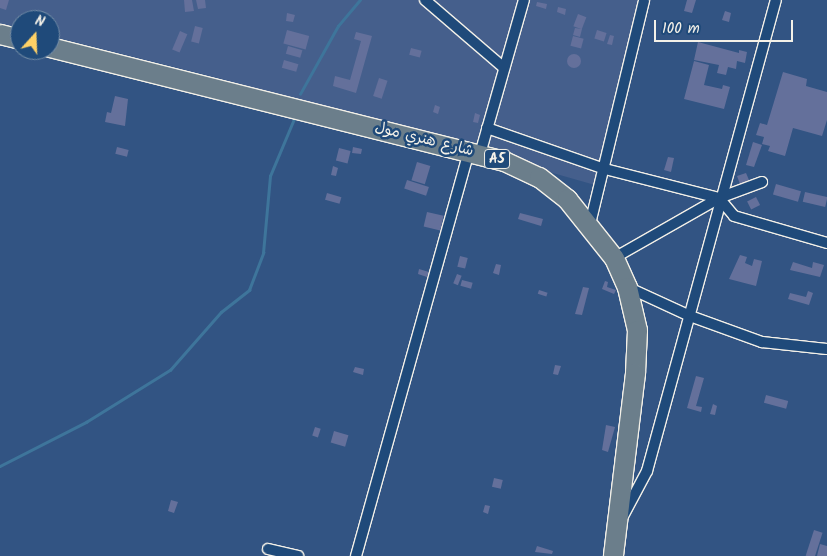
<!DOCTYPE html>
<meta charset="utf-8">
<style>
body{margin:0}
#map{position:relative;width:827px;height:556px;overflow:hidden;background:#325483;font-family:Kalam,"Playpen Sans Arabic",sans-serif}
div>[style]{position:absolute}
.built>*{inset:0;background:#455f8c}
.stream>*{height:2.5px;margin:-1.25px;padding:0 1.25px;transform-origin:1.25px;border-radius:1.25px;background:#3e759b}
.building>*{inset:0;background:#64709b;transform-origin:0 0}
.round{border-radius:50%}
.roads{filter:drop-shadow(1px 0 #f4f1e8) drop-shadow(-1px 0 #f4f1e8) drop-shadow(0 1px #f4f1e8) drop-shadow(0 -1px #f4f1e8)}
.street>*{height:10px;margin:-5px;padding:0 5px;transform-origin:5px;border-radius:5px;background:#1f4a7a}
.highway>*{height:19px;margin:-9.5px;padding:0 9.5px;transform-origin:9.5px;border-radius:9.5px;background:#6b7e8b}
span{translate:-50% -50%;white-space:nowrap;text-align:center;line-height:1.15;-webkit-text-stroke:5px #1f4a7a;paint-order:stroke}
.shield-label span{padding:1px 4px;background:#1f4a7a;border:1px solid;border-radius:4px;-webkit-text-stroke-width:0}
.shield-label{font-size:14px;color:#f4f1e8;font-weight:700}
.street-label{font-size:15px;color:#f4f1e8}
.north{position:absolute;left:10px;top:10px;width:50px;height:50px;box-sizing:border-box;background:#1f4a7a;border:1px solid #748da6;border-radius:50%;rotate:20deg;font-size:14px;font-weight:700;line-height:20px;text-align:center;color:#f4f1e8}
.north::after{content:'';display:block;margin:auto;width:18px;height:22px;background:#ffd166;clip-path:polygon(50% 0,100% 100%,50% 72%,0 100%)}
.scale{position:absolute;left:654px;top:20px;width:139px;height:22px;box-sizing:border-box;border:2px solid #f4f1e8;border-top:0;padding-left:6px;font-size:15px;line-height:18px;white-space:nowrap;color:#f4f1e8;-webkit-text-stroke:4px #1f4a7a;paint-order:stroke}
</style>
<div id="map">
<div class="built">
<i style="clip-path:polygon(0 0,640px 0,595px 185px,226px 80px,50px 36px,50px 20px,20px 20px,20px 28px,0 23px)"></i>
</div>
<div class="stream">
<i style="left:300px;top:94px;width:78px;rotate:-60.8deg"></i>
<i style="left:338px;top:26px;width:34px;rotate:-50deg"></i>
<i style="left:0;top:466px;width:97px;rotate:-27.1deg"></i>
<i style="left:86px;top:422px;width:99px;rotate:-31.8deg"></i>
<i style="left:170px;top:370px;width:77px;rotate:-48.7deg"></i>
<i style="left:221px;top:312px;width:36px;rotate:-38deg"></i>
<i style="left:249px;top:290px;width:40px;rotate:-69deg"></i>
<i style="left:263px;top:253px;width:77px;rotate:-84.8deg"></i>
<i style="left:270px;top:176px;width:62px;rotate:-67.2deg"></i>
</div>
<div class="building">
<i style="clip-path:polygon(0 0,9px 0,6px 10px,0 8px)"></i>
<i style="clip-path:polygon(184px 0,192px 0,194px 11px,185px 12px)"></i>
<i style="clip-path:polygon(196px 0,205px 0,206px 8px,198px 9px)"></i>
<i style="clip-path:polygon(687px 0,696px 0,692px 13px,684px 11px)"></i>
<i style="clip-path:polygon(537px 2px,547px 4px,546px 9px,536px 6px)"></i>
<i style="clip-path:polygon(558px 7px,566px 9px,565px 15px,557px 12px)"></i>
<i style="clip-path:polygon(725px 11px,731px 13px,729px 22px,722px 20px)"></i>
<i style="clip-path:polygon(287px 13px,295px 15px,293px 22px,286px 21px)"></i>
<i style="left:578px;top:14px;width:9px;height:13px;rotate:21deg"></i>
<i style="left:195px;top:26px;width:8px;height:16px;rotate:14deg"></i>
<i style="clip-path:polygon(575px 28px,582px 29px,580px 37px,573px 35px)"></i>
<i style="left:287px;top:30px;width:23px;height:14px;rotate:15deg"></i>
<i style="left:597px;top:30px;width:10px;height:9px;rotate:17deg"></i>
<i style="left:180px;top:31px;width:8px;height:20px;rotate:23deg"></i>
<i style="clip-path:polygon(356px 32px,372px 36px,356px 93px,333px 86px,335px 76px,350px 80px,361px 41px,354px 39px)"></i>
<i style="clip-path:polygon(610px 35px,614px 36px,612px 45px,607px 44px)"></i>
<i style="left:573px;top:36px;width:11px;height:10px;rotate:15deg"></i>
<i style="clip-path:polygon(698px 42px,739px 53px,739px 50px,747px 52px,745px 63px,737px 61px,736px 69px,728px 67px,726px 75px,717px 73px,719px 65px,694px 60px)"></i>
<i style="left:288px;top:46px;width:15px;height:8px;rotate:16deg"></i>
<i style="left:411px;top:48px;width:11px;height:7px;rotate:15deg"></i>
<i class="round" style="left:567px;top:54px;width:14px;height:14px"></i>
<i style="left:284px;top:60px;width:15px;height:8px;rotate:16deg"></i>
<i style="clip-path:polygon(694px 61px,709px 65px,704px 85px,722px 89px,723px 85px,730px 87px,724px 109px,684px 99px)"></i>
<i style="clip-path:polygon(783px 72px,807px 79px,806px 86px,827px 92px,827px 120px,822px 136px,793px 128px,785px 156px,768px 151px,770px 146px,762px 144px,764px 137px,756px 135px,760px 123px,767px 125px)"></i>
<i style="left:379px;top:78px;width:9px;height:19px;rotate:18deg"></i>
<i style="clip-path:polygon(115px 96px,128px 99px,125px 126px,105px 122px,107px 112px,111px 113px)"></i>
<i style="clip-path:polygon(435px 105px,440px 107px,438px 114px,433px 112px)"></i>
<i style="clip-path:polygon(475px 113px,480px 115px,478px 123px,473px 122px)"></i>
<i style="clip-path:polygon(753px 142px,762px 145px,754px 167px,746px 165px)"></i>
<i style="left:117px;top:147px;width:12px;height:7px;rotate:14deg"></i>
<i style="clip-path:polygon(353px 147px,362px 149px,361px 154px,352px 153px)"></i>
<i style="left:339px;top:148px;width:12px;height:13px;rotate:14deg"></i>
<i style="clip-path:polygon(668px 157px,674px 158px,671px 172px,664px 170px)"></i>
<i style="left:417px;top:162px;width:14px;height:19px;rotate:17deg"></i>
<i style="clip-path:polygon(333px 166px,338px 168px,336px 176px,331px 175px)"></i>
<i style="clip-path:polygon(746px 173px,749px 180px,740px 184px,737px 176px)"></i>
<i style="left:407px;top:180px;width:23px;height:9px;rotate:18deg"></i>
<i style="left:776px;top:184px;width:26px;height:11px;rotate:16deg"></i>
<i style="left:805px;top:192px;width:23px;height:10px;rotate:13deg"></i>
<i style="left:327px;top:193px;width:15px;height:7px;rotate:16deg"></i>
<i style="left:756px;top:197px;width:9px;height:10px;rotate:63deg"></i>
<i style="left:427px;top:212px;width:17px;height:15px;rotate:13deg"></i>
<i style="clip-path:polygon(520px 213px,543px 219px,541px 226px,518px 219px)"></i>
<i style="clip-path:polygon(740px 255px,747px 257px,745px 263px,752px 266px,754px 259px,762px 261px,756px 286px,729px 279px)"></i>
<i style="left:460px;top:256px;width:8px;height:11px;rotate:14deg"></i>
<i style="clip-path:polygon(793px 262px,812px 268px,813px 262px,824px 265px,820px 277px,790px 270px)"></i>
<i style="clip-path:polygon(496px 264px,501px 265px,499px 275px,493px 273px)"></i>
<i style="clip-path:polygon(419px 269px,429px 272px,427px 277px,418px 274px)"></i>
<i style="left:457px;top:274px;width:5px;height:10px;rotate:22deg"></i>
<i style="left:462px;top:280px;width:11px;height:6px;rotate:15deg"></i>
<i style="clip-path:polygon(605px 281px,608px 282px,607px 287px,616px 290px,614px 294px,602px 289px)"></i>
<i style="clip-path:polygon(583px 287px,589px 288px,582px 315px,575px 314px)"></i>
<i style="left:539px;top:290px;width:9px;height:4px;rotate:18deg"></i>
<i style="clip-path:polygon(808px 291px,813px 293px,809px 305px,788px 299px,790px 293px,806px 297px)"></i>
<i style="clip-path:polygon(555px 365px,561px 366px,558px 375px,553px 374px)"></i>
<i style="clip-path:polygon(355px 367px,364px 369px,363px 375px,353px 372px)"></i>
<i style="clip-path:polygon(696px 376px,704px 378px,696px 406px,702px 407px,701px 412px,687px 408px)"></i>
<i style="left:766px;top:395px;width:23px;height:8px;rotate:15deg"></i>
<i style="clip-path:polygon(713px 404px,717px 406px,715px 415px,710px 414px)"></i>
<i style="clip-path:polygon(606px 425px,615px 427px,608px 452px,602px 450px)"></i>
<i style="left:315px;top:427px;width:6px;height:9px;rotate:18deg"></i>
<i style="left:334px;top:431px;width:15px;height:12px;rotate:16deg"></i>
<i style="left:494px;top:478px;width:9px;height:9px;rotate:13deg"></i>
<i style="clip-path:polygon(171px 500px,178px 502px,174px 513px,168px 511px)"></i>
<i style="clip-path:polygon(485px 505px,490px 506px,488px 514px,483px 512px)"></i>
<i style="left:814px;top:530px;width:9px;height:27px;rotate:18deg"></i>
<i style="clip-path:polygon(820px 544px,827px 546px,827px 556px,817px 556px)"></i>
<i style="clip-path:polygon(537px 546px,553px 551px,552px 554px,535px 552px)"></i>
</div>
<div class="roads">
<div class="street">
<i style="left:425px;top:0;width:104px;rotate:40.7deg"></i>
<i style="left:487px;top:128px;width:125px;rotate:19.2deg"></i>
<i style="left:605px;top:169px;width:118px;rotate:14.3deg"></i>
<i style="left:719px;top:198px;width:46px;rotate:-20.4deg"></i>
<i style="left:480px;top:154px;width:160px;rotate:-74.1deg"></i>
<i style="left:590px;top:224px;width:230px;rotate:-76.4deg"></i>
<i style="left:614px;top:258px;width:121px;rotate:-29.7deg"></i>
<i style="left:719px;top:198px;width:23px;rotate:50deg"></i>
<i style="left:734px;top:216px;width:97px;rotate:16.2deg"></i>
<i style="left:627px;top:287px;width:69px;rotate:24.7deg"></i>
<i style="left:690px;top:316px;width:77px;rotate:19.9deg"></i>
<i style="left:762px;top:342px;width:65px;rotate:6.1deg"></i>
<i style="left:622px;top:518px;width:53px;rotate:-62deg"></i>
<i style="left:647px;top:471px;width:488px;rotate:-74.7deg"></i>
<i style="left:268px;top:549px;width:31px;rotate:13deg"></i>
<i style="left:356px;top:556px;width:420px;rotate:-74.4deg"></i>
</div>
<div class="highway">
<i style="left:0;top:34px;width:21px;rotate:14deg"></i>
<i style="left:50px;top:47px;width:468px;rotate:14.1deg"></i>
<i style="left:504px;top:161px;width:38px;rotate:25deg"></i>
<i style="left:539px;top:177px;width:36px;rotate:38deg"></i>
<i style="left:567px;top:199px;width:75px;rotate:51.5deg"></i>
<i style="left:614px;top:258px;width:32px;rotate:66deg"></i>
<i style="left:627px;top:287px;width:44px;rotate:76.9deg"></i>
<i style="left:637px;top:330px;width:43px;rotate:92.7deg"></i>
<i style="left:635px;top:373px;width:184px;rotate:96.9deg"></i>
</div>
</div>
<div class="shield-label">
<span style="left:497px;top:159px">A5</span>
</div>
<div class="street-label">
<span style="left:424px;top:140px;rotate:14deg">شارع هنري مول</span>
</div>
<div class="north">N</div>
<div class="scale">100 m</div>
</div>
